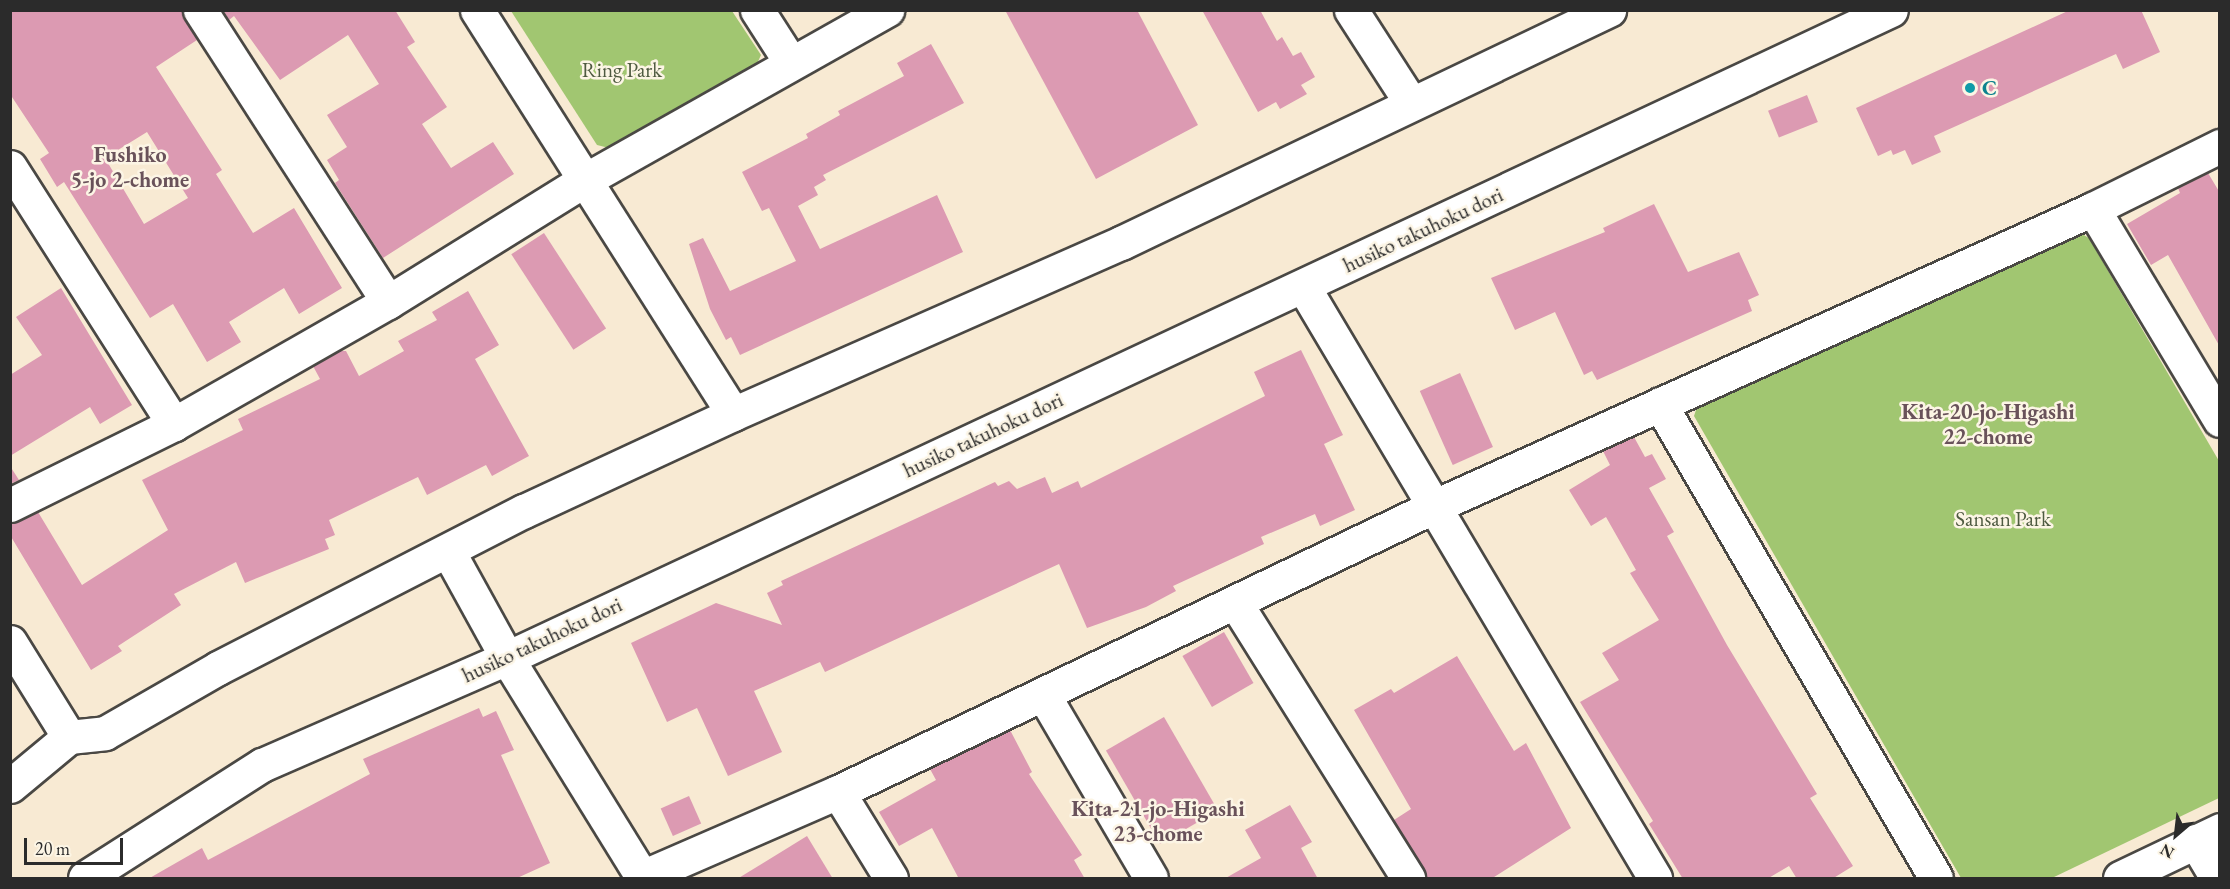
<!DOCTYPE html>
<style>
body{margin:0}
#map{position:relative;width:2230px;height:889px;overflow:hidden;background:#f8ead3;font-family:"EB Garamond",serif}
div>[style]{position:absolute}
.green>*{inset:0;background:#a1c671}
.building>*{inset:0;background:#dc9ab2;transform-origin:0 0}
.roads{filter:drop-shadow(2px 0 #4a4844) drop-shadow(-2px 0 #4a4844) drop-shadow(0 2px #4a4844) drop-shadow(0 -2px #4a4844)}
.minor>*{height:33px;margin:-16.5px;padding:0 16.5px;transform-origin:16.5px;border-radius:16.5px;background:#fff}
.dots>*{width:16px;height:16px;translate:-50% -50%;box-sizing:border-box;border:3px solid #fcf5e5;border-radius:50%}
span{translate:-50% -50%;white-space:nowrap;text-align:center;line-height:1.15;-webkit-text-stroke:5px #fcf5e5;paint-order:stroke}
.park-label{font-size:21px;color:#4e5a40}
.culture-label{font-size:21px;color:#0d838f;font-weight:700}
.left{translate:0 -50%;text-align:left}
.street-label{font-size:21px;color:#2b2b2b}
.neighbourhood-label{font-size:22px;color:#69525a;font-weight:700}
.frame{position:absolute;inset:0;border:12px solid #2b2b2b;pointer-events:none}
.north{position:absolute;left:2146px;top:805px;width:60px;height:60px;-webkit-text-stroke:4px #fcf5e5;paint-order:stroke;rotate:208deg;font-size:16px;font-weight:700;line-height:24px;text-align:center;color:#2b2b2b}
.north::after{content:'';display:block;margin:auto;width:21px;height:27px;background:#2b2b2b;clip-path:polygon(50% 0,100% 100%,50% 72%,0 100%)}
.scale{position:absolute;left:24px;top:838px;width:99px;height:27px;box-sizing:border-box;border:3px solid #2b2b2b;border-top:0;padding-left:8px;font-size:18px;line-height:21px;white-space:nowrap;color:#2b2b2b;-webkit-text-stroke:4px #fcf5e5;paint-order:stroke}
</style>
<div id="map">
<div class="green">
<i style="clip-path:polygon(511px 11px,732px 11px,761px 55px,756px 66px,609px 148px,597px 145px)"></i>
<i style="clip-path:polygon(2073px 229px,2089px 238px,2219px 461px,2219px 798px,2052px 878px,1961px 878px,1694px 416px,1698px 404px)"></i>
</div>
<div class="building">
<i style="clip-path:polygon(evenodd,10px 10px,181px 10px,197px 40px,156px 67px,222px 170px,216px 174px,253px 233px,294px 208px,342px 288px,299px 314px,284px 288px,229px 322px,241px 342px,207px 362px,173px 304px,150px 318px,64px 182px,57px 187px,40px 159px,49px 153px,10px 94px,10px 10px,147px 132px,188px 198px,144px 224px,105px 158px,147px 132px)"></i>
<i style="clip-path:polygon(223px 10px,395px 10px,415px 42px,407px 47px,447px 107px,422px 124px,451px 168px,493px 142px,514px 174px,383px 258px,335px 183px,339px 180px,327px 160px,347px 147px,327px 115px,379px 84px,348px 35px,280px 80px,234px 16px,229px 20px)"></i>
<i style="clip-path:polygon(1005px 10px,1137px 10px,1198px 125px,1096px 179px)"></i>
<i style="clip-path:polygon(1202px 10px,1260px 10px,1277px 41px,1282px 37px,1293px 56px,1301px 52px,1315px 77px,1301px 85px,1307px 94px,1280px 109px,1276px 102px,1258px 112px)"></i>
<i style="clip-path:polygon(2070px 10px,2141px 10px,2160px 52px,2123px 69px,2116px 54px,1934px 136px,1941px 152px,1912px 165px,1905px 150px,1893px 155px,1891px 150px,1878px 156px,1856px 108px)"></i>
<i style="clip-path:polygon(931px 44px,964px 103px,823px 175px,826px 180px,814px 187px,818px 195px,798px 206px,820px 249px,937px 195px,963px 252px,740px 355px,731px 337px,726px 340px,710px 309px,689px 244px,703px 238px,730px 291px,796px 261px,769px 208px,762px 211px,742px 172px,808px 138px,806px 134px,840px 115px,838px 111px,904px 76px,897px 63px)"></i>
<i style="left:1807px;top:95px;width:29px;height:42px;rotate:68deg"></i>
<i style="clip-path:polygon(2208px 173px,2220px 193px,2220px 347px,2168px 255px,2151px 265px,2127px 224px,2180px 193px,2178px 188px)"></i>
<i style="clip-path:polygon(1654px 204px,1688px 272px,1739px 252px,1759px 295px,1748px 300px,1752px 311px,1597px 380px,1592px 371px,1584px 375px,1555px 312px,1515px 330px,1491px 278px,1605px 232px,1603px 228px)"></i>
<i style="left:544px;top:233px;width:114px;height:39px;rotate:57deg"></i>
<i style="clip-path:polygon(61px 288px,132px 405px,100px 424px,90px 407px,10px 456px,10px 375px,42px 355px,16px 317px)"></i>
<i style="clip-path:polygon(468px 291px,499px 345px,475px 359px,529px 456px,492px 476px,486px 465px,427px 495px,418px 477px,329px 520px,335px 535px,325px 539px,329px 549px,245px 583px,236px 562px,174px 594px,181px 605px,118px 646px,122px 651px,91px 670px,10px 535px,10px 523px,38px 512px,82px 585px,168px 530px,142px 480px,243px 430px,238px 419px,320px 379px,313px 366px,340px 351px,346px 351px,359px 376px,404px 351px,398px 341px,437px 320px,432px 312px)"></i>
<i style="clip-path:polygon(1301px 350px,1343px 435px,1324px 444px,1355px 510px,1320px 526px,1315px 514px,1261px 537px,1264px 544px,1173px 586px,1176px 591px,1146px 607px,1087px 628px,1059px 564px,825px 672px,820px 662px,754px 691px,782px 752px,728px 776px,697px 708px,667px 722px,631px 643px,716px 603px,782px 625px,767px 593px,783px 585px,781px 581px,995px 482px,998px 486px,1009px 481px,1017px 489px,1045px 477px,1052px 493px,1078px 481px,1081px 488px,1265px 396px,1254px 372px)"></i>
<i style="left:1460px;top:373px;width:81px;height:44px;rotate:66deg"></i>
<i style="clip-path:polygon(1634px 437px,1645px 457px,1652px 454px,1666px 479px,1649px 488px,1674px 532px,1667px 536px,1727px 645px,1817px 794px,1810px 798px,1853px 866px,1832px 879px,1797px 879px,1789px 866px,1767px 879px,1683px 879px,1649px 824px,1653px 821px,1580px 702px,1619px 680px,1602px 653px,1659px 620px,1630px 573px,1636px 570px,1606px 517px,1591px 526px,1569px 490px,1610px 465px,1603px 451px)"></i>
<i style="clip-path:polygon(10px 466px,19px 480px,10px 484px)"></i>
<i style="left:1224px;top:632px;width:59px;height:48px;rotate:60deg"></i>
<i style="clip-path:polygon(1457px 656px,1514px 751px,1526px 743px,1571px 828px,1491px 879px,1427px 879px,1394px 820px,1411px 809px,1354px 710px,1391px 689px,1394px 693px)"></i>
<i style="clip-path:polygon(479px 708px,483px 717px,496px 711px,514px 750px,501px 755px,550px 863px,515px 879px,148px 879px,202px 848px,208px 860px,370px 774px,363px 759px)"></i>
<i style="left:1164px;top:717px;width:108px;height:67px;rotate:60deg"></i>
<i style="clip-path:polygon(1010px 730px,1032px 772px,1029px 774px,1082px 855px,1074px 860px,1085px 879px,959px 879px,932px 828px,899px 846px,879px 812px,936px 780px,930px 769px)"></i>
<i style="left:689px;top:796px;width:30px;height:31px;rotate:66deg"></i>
<i style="clip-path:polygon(1290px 805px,1312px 842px,1301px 848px,1318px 879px,1224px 879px,1261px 858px,1245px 830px)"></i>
<i style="clip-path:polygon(807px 836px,833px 879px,737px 879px)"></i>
</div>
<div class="roads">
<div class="minor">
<i style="left:200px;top:10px;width:347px;rotate:57.2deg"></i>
<i style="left:477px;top:10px;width:478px;rotate:57.6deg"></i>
<i style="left:757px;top:10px;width:63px;rotate:57.3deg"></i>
<i style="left:1351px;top:10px;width:111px;rotate:57.2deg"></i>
<i style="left:10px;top:167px;width:305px;rotate:57.5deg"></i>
<i style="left:2093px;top:209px;width:246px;rotate:59deg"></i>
<i style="left:1303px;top:286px;width:689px;rotate:59.26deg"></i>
<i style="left:1660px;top:404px;width:548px;rotate:59.79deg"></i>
<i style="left:10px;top:505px;width:183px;rotate:-26.3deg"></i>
<i style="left:174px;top:424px;width:246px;rotate:-29.7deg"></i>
<i style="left:388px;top:302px;width:232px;rotate:-31.8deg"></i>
<i style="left:585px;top:180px;width:347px;rotate:-29.4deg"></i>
<i style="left:448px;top:551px;width:122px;rotate:61.1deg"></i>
<i style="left:507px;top:658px;width:259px;rotate:58.3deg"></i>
<i style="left:1235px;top:602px;width:326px;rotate:57.9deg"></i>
<i style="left:10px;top:642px;width:112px;rotate:58.2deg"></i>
<i style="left:1043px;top:694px;width:213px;rotate:59.6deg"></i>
<i style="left:10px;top:786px;width:77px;rotate:-39.7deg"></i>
<i style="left:69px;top:737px;width:36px;rotate:-6deg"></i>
<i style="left:105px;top:733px;width:130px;rotate:-29.9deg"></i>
<i style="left:218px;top:668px;width:344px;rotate:-27.2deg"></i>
<i style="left:524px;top:511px;width:230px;rotate:-24.9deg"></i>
<i style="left:733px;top:414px;width:424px;rotate:-23.8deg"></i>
<i style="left:1121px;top:243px;width:541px;rotate:-25.52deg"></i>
<i style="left:838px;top:792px;width:101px;rotate:58.4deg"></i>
<i style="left:2195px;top:841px;width:43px;rotate:59.3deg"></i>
<i style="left:85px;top:878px;width:210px;rotate:-32.6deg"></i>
<i style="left:262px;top:765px;width:267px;rotate:-23.6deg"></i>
<i style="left:507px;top:658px;width:1528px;rotate:-25.09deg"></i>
<i style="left:640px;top:878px;width:216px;rotate:-23.5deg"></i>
<i style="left:838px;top:792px;width:662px;rotate:-25.6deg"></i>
<i style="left:1435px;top:506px;width:722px;rotate:-24.29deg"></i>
<i style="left:2093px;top:209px;width:142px;rotate:-26.4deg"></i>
<i style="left:2120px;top:878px;width:111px;rotate:-25.6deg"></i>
</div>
</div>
<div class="dots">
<i style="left:1970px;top:88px;background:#0f9aa8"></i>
</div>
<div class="park-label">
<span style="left:622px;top:70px">Ring Park</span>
<span style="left:2003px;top:519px">Sansan Park</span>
</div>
<div class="culture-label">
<span class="left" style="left:1982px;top:88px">C</span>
</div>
<div class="street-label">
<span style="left:1423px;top:230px;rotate:-25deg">husiko takuhoku dori</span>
<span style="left:983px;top:435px;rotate:-25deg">husiko takuhoku dori</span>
<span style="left:542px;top:640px;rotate:-25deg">husiko takuhoku dori</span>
</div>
<div class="neighbourhood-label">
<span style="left:130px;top:167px">Fushiko<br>5-jo 2-chome</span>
<span style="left:1988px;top:424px">Kita-20-jo-Higashi<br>22-chome</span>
<span style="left:1158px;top:821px">Kita-21-jo-Higashi<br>23-chome</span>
</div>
<div class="frame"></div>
<div class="north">N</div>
<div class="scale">20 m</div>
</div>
